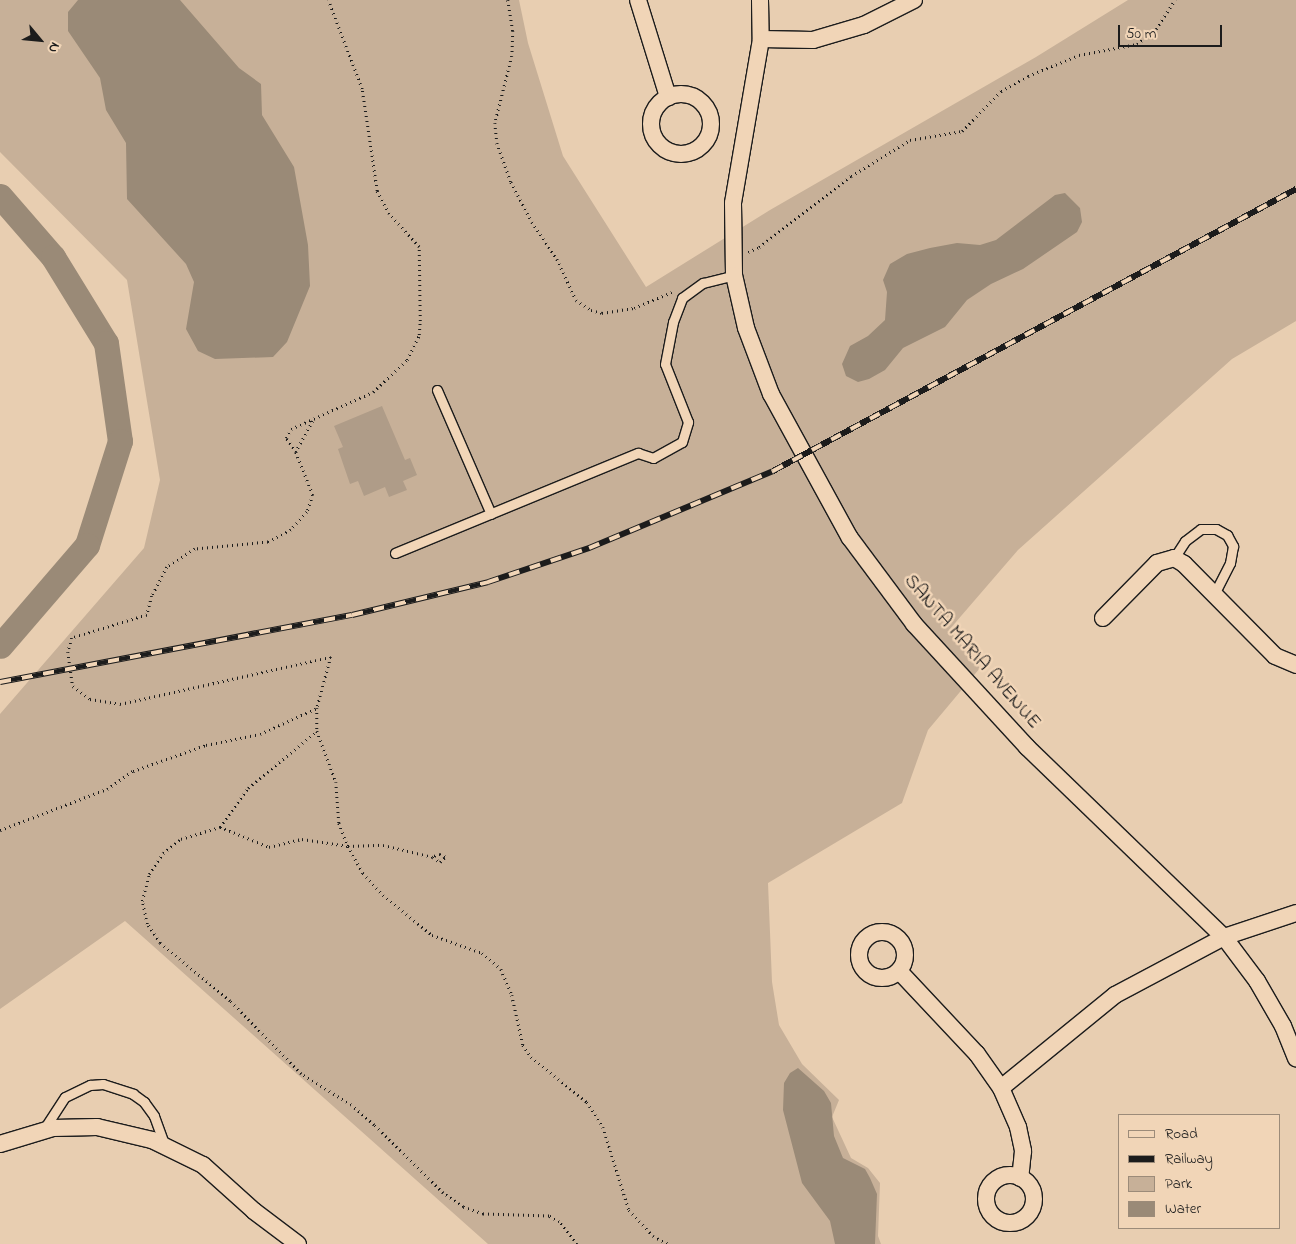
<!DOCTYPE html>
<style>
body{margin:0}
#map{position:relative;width:1296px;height:1244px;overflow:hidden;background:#e8ceb1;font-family:"Indie Flower",sans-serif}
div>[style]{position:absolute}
.green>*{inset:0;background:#c7b098}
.water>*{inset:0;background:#9a8a77}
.river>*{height:25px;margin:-12.5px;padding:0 12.5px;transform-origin:12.5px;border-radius:12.5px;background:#9a8a77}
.building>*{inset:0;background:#af9c88}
.path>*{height:2.5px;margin-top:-1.25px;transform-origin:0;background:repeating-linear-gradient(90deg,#1c1c1c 0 1px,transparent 0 5px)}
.roads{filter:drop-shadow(1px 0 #1c1c1c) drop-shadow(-1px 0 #1c1c1c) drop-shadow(0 1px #1c1c1c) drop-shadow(0 -1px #1c1c1c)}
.service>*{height:9px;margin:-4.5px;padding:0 4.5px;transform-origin:4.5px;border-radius:4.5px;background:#f1d5b7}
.minor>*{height:16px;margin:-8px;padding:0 8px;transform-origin:8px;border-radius:8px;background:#f1d5b7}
.minor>.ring{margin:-8px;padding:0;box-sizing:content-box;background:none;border:16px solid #f1d5b7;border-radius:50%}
.rail>*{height:5.5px;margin-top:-2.75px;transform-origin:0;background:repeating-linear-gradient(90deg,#f1d5b7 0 11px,#1c1c1c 0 22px);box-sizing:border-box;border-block:1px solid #1c1c1c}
span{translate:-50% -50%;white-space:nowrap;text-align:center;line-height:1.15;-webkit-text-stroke:5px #f1d5b7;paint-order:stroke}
.street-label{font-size:20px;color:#1c1c1c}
.legend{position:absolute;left:1118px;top:1114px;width:162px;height:115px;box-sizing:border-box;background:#f1d5b7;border:1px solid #9c8b79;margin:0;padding:6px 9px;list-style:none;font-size:15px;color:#1c1c1c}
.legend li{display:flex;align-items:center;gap:10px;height:25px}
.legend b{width:25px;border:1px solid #9c8b79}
.north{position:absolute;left:15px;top:15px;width:50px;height:50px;-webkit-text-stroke:4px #f1d5b7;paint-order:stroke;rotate:118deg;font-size:14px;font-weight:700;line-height:20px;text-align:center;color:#1c1c1c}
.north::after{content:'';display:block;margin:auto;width:18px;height:22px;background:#1c1c1c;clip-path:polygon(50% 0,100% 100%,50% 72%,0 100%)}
.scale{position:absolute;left:1118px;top:25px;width:104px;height:22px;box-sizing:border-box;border:2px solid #1c1c1c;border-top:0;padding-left:6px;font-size:15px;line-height:18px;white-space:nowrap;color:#1c1c1c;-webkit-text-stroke:4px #f1d5b7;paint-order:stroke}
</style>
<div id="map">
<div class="green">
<i style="clip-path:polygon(0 0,519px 0,528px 43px,563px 156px,646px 287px,770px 210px,1036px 57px,1128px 0,1296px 0,1296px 321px,1232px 359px,1018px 550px,949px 630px,980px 668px,928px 730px,902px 803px,768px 883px,772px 982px,779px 1025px,802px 1064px,839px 1100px,832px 1117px,851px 1158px,868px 1168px,880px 1183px,878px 1236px,881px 1244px,488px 1244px,125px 921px,0 1009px,0 714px,144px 548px,160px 480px,127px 280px,0 152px)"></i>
</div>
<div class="water">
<i style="clip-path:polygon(78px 0,180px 0,239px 68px,261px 84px,262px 115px,294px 167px,308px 245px,310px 286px,287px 342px,273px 357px,215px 359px,198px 351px,186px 329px,194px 282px,186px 264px,127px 199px,126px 143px,106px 110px,100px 78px,68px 31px,68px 12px)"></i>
<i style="clip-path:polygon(1065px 193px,1080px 208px,1082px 222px,1077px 232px,1023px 269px,991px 284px,967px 300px,945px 327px,903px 348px,885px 370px,869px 379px,858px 382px,846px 376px,842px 364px,850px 346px,868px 336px,885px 320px,887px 292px,883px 280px,890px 264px,907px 254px,930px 248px,957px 243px,980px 245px,996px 240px,1055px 195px)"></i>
<i style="clip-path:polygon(798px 1068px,824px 1091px,831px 1103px,834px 1136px,843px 1158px,865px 1169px,870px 1178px,877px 1194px,875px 1244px,835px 1244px,830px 1221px,802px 1183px,783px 1110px,784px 1083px,790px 1073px)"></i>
</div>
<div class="river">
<i style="left:0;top:196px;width:81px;rotate:49deg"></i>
<i style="left:53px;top:257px;width:101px;rotate:58.4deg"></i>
<i style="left:106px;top:343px;width:99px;rotate:81.9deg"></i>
<i style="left:120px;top:441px;width:109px;rotate:107.6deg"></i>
<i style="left:87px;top:545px;width:133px;rotate:130.7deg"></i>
</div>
<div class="building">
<i style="clip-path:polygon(382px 406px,405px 460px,410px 458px,417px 475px,403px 481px,407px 490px,389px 497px,385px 487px,364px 496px,358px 481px,350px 484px,338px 449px,343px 447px,334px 426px)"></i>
</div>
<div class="path">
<i style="left:508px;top:0;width:31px;rotate:81deg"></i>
<i style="left:513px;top:31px;width:25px;rotate:92deg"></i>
<i style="left:512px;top:56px;width:69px;rotate:104.2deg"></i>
<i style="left:495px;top:123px;width:20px;rotate:84deg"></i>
<i style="left:497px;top:143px;width:41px;rotate:70.3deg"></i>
<i style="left:511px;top:182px;width:45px;rotate:62.3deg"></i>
<i style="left:532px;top:222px;width:45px;rotate:56deg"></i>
<i style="left:557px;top:259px;width:45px;rotate:65.1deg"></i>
<i style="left:576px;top:300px;width:18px;rotate:34deg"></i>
<i style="left:591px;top:310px;width:11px;rotate:15deg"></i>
<i style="left:602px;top:313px;width:32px;rotate:-9deg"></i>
<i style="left:634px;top:308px;width:41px;rotate:-22.8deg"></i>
<i style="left:748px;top:252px;width:12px;rotate:-24deg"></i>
<i style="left:759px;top:247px;width:116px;rotate:-37.7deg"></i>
<i style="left:851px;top:176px;width:69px;rotate:-31.4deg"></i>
<i style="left:910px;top:140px;width:53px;rotate:-9.8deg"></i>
<i style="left:962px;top:131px;width:56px;rotate:-45.7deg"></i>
<i style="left:1001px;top:91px;width:31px;rotate:-29deg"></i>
<i style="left:1028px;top:76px;width:55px;rotate:-22.4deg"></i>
<i style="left:1079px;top:55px;width:59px;rotate:-10.7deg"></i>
<i style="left:1137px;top:44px;width:24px;rotate:-38deg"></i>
<i style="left:1156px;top:29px;width:35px;rotate:-57deg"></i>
<i style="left:313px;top:421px;width:35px;rotate:119deg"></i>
<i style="left:296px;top:452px;width:46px;rotate:68.4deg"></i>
<i style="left:313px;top:495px;width:18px;rotate:109deg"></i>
<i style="left:307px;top:512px;width:24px;rotate:132deg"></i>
<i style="left:291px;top:530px;width:26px;rotate:152deg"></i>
<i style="left:268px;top:542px;width:73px;rotate:174.5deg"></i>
<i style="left:195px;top:549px;width:33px;rotate:147deg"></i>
<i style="left:167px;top:567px;width:33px;rotate:117deg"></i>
<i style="left:152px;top:596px;width:20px;rotate:105deg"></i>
<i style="left:147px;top:615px;width:78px;rotate:163deg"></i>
<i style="left:72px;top:638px;width:15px;rotate:106deg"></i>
<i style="left:68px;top:652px;width:34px;rotate:82deg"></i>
<i style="left:73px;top:686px;width:21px;rotate:37deg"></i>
<i style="left:90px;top:699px;width:30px;rotate:9deg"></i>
<i style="left:120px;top:704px;width:216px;rotate:-12.6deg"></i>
<i style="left:331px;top:657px;width:53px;rotate:105.4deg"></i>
<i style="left:317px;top:708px;width:23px;rotate:90deg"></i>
<i style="left:317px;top:731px;width:54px;rotate:69.6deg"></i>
<i style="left:336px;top:782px;width:41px;rotate:85.8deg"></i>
<i style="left:339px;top:823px;width:25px;rotate:69deg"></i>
<i style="left:348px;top:846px;width:35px;rotate:-2deg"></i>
<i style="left:383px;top:845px;width:51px;rotate:13.5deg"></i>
<i style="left:433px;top:857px;width:9px;rotate:36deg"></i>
<i style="left:440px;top:862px;width:7px;rotate:-45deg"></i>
<i style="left:445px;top:857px;width:6px;rotate:-149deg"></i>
<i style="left:440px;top:854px;width:8px;rotate:157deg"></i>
<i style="left:296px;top:452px;width:17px;rotate:-126deg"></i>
<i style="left:286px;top:438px;width:10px;rotate:-61deg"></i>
<i style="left:291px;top:429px;width:90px;rotate:-24.3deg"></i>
<i style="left:373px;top:392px;width:47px;rotate:-43.3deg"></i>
<i style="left:407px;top:360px;width:28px;rotate:-64deg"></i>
<i style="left:419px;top:335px;width:14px;rotate:-86deg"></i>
<i style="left:420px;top:321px;width:74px;rotate:-90.8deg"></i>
<i style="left:419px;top:247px;width:45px;rotate:-132.3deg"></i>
<i style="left:389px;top:214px;width:26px;rotate:-118deg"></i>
<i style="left:377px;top:191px;width:103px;rotate:-98.4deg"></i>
<i style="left:362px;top:89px;width:95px;rotate:-110.9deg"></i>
<i style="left:220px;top:827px;width:48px;rotate:-54.3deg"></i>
<i style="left:248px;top:788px;width:89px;rotate:-39.6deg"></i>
<i style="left:0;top:830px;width:115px;rotate:-21deg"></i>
<i style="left:107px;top:789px;width:32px;rotate:-35deg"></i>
<i style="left:133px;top:771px;width:77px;rotate:-19.6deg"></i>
<i style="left:206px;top:745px;width:55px;rotate:-11.5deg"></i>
<i style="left:260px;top:734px;width:63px;rotate:-24.5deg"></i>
<i style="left:577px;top:1244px;width:28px;rotate:-129deg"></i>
<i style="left:559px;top:1222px;width:12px;rotate:-149deg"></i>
<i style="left:549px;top:1216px;width:66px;rotate:-178.3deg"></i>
<i style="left:483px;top:1214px;width:21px;rotate:-161deg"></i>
<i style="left:463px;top:1207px;width:24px;rotate:-145deg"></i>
<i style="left:443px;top:1193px;width:97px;rotate:-135.4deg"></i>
<i style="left:374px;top:1125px;width:30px;rotate:-139deg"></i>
<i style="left:351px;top:1105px;width:59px;rotate:-148.2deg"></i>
<i style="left:301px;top:1074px;width:102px;rotate:-134.2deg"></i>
<i style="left:230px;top:1001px;width:91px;rotate:-140.4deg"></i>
<i style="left:160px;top:943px;width:23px;rotate:-124deg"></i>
<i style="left:147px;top:924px;width:24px;rotate:-102deg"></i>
<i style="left:142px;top:901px;width:28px;rotate:-75deg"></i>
<i style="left:149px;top:874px;width:25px;rotate:-56deg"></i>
<i style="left:163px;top:853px;width:23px;rotate:-38deg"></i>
<i style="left:181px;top:839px;width:41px;rotate:-17.1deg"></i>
<i style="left:220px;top:827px;width:53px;rotate:22.2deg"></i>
<i style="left:269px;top:847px;width:34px;rotate:-14deg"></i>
<i style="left:302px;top:839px;width:47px;rotate:8.7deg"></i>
<i style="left:348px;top:846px;width:31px;rotate:61deg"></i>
<i style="left:363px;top:873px;width:30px;rotate:48deg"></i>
<i style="left:383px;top:895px;width:63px;rotate:39.2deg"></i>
<i style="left:432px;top:935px;width:53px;rotate:19.8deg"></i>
<i style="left:482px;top:953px;width:25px;rotate:40deg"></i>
<i style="left:501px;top:969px;width:28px;rotate:67deg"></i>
<i style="left:512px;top:995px;width:51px;rotate:77.6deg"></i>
<i style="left:523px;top:1045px;width:14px;rotate:56deg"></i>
<i style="left:531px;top:1057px;width:72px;rotate:38.8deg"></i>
<i style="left:587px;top:1102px;width:30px;rotate:57deg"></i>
<i style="left:603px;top:1127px;width:87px;rotate:72.6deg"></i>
<i style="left:629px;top:1210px;width:35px;rotate:47deg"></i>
<i style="left:653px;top:1236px;width:18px;rotate:27deg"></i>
</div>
<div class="roads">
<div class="service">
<i style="left:437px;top:390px;width:135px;rotate:66.5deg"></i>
<i style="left:395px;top:553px;width:263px;rotate:-22.4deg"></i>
<i style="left:638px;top:453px;width:16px;rotate:18deg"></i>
<i style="left:653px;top:458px;width:33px;rotate:-29deg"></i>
<i style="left:682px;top:442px;width:21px;rotate:-73deg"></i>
<i style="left:688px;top:422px;width:62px;rotate:-111.6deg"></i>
<i style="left:665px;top:364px;width:43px;rotate:-79.2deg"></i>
<i style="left:673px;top:322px;width:26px;rotate:-69deg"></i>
<i style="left:682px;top:298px;width:26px;rotate:-36deg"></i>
<i style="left:703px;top:283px;width:32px;rotate:-14deg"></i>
<i style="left:1174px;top:558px;width:20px;rotate:-57deg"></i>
<i style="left:1185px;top:541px;width:20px;rotate:-37deg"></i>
<i style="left:1201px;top:529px;width:15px"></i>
<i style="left:1216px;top:529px;width:13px;rotate:29deg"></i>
<i style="left:1227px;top:535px;width:13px;rotate:61deg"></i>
<i style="left:1233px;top:546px;width:17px;rotate:100deg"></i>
<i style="left:1230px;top:563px;width:36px;rotate:117deg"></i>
<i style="left:44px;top:1129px;width:38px;rotate:-57deg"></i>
<i style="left:65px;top:1097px;width:28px;rotate:-26deg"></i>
<i style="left:90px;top:1085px;width:13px;rotate:-4deg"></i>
<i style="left:103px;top:1084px;width:32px;rotate:18deg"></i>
<i style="left:133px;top:1094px;width:14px;rotate:36deg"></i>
<i style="left:144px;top:1102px;width:17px;rotate:54deg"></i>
<i style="left:154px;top:1116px;width:30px;rotate:70deg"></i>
</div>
<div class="minor">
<i style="left:638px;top:0;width:102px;rotate:72.8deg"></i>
<i style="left:760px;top:0;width:39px;rotate:89deg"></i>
<i style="left:761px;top:39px;width:166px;rotate:99.7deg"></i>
<i style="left:733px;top:203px;width:72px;rotate:89.2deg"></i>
<i style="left:734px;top:275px;width:54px;rotate:77.2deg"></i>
<i style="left:746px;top:328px;width:71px;rotate:69.3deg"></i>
<i style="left:771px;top:394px;width:164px;rotate:61.3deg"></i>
<i style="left:850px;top:538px;width:107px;rotate:53.3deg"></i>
<i style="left:914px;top:624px;width:167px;rotate:47.4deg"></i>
<i style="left:1027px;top:747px;width:274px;rotate:44deg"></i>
<i style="left:1224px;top:937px;width:55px;rotate:53.1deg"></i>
<i style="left:1257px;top:981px;width:52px;rotate:60deg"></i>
<i style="left:1283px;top:1026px;width:35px;rotate:68deg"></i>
<i style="left:761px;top:39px;width:52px;rotate:1.1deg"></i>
<i style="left:813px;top:40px;width:53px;rotate:-16.4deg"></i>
<i style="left:864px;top:25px;width:56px;rotate:-26.6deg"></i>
<i class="ring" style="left:651px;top:94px;width:44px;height:44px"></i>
<i style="left:1103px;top:618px;width:77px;rotate:-45.5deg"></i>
<i style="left:1157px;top:563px;width:18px;rotate:-16deg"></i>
<i style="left:1174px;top:558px;width:12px;rotate:31deg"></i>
<i style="left:1184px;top:564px;width:129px;rotate:45.3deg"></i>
<i style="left:1275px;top:656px;width:23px;rotate:23deg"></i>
<i class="ring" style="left:859px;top:932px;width:30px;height:30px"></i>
<i style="left:899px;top:971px;width:114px;rotate:46.8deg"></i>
<i style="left:977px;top:1054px;width:42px;rotate:54.8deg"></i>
<i style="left:1001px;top:1088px;width:43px;rotate:66.4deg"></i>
<i style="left:1018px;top:1127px;width:25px;rotate:78deg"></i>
<i style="left:1023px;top:1151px;width:27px;rotate:96deg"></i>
<i style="left:1001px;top:1088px;width:147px;rotate:-39.2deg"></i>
<i style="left:1115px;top:995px;width:123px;rotate:-28deg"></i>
<i style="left:1224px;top:937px;width:76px;rotate:-18.4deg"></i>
<i style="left:0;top:1144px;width:55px;rotate:-16.8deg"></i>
<i style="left:53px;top:1128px;width:44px;rotate:-1.3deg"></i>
<i style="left:97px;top:1127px;width:57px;rotate:13.3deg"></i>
<i style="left:152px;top:1140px;width:57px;rotate:26.1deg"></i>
<i style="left:203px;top:1165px;width:69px;rotate:42deg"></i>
<i style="left:254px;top:1211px;width:55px;rotate:36.9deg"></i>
<i class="ring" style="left:986px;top:1175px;width:32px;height:32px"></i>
</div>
</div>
<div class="rail">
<i style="left:0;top:682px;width:358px;rotate:-10.8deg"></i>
<i style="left:352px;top:615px;width:140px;rotate:-13.6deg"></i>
<i style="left:488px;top:582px;width:107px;rotate:-18.6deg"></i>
<i style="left:589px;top:548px;width:199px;rotate:-22.7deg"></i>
<i style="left:773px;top:471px;width:594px;rotate:-28.33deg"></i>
</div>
<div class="street-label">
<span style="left:972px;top:652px;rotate:49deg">SANTA MARIA AVENUE</span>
</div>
<ul class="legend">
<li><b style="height:6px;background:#f1d5b7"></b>Road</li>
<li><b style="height:6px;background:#1c1c1c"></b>Railway</li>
<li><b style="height:14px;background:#c7b098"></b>Park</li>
<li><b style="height:14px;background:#9a8a77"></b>Water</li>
</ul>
<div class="north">N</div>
<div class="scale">50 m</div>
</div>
